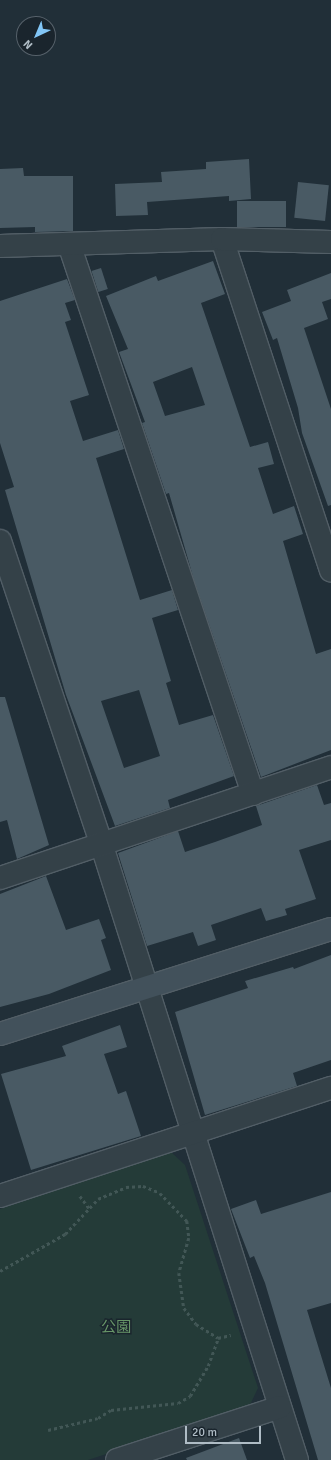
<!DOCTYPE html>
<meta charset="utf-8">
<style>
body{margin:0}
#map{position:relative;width:331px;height:1460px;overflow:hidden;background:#212f38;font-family:Signika,"Noto Sans JP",sans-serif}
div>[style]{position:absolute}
.green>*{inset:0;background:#243b38}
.building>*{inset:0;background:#495a64;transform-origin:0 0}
.path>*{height:2.5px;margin-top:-1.25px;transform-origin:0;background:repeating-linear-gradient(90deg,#425756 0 3px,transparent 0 6px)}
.roads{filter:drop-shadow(1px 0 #525e66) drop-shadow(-1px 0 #525e66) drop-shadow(0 1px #525e66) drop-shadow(0 -1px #525e66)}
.street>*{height:22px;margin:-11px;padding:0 11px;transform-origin:11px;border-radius:11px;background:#344148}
.secondary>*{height:22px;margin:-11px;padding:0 11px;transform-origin:11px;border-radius:11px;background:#42515b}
span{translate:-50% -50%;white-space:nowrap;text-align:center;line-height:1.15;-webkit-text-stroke:3px #1a252d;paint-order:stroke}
.park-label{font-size:15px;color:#679568}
.north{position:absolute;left:16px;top:16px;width:40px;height:40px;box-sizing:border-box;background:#1a252d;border:1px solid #56616a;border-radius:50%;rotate:224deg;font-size:11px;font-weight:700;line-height:16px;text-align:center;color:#afbcc5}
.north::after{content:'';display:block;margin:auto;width:14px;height:18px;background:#82c6f6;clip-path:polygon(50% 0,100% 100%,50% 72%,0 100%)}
.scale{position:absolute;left:185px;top:1426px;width:76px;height:18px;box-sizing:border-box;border:2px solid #afbcc5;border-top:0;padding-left:5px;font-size:12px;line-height:14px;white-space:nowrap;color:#afbcc5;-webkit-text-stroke:3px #1a252d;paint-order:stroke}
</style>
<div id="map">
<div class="green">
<i style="clip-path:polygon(171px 1152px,185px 1165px,258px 1388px,249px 1407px,88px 1460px,0 1460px,0 1209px)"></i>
</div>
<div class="building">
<i style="clip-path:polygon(249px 159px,251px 199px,229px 201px,229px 196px,147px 202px,148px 215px,116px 216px,115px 184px,162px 182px,161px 172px,206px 169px,206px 162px)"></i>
<i style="clip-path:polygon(23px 168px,24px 176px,73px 176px,73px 231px,35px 232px,35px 227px,0 228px,0 169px)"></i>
<i style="left:298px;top:182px;width:31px;height:36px;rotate:6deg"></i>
<i style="left:237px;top:201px;width:49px;height:26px"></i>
<i style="clip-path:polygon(evenodd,213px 261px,225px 294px,201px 303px,250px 447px,268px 442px,274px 464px,258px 468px,273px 514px,294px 506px,303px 534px,283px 541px,316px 654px,331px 649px,331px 750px,261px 777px,194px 580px,169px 493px,166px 494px,142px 423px,145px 422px,119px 352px,128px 349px,106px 296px,156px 276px,158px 281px,213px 261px,192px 367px,205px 405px,165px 416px,153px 382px,192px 367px)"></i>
<i style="left:101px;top:268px;width:22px;height:10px;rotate:72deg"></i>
<i style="clip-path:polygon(331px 273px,331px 299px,322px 302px,328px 319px,304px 328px,331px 409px,331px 505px,328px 506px,302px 433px,298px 408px,277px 338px,273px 340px,262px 312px,291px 301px,287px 290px)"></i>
<i style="clip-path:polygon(evenodd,67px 279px,75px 300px,65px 303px,71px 320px,65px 322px,89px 395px,70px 401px,83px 441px,118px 430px,124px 449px,96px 458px,140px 600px,172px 590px,178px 610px,152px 618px,171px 681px,166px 683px,179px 725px,213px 715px,234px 776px,168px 800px,170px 808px,115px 826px,66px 695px,5px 490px,14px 487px,0 443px,0 301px,67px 279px,139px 690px,160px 756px,124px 768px,101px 701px,139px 690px)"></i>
<i style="clip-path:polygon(0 697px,5px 697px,49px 845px,17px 859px,7px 820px,0 822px)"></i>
<i style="clip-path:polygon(317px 785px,324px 805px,331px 803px,331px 840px,299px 850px,316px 899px,285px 909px,287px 915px,266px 921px,261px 908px,211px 925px,216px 940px,198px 946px,193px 932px,147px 946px,118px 853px,178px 831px,185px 852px,215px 842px,262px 825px,256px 806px)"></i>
<i style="clip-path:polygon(46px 876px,66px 930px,99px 919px,106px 938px,101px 940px,111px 970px,49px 994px,0 1007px,0 894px)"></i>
<i style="clip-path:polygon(331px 955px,331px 1060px,293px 1073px,297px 1086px,205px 1115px,175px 1012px,248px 988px,245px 981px,293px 967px,294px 969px)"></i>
<i style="clip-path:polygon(120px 1025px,127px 1047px,104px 1054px,118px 1094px,126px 1091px,141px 1136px,31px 1170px,1px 1074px,66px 1056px,62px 1046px)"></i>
<i style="clip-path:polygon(331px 1192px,331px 1303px,307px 1310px,331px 1388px,331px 1460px,318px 1460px,265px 1283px,254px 1256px,250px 1258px,231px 1209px,256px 1200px,261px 1214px)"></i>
<i style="clip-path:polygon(239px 1438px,247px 1460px,187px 1460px,186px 1458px)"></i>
</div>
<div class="path">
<i style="left:80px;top:1196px;width:15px;rotate:53deg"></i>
<i style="left:0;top:1271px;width:75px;rotate:-29.6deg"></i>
<i style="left:65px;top:1234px;width:48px;rotate:-46.7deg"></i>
<i style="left:98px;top:1199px;width:30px;rotate:-23deg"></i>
<i style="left:126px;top:1187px;width:17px;rotate:-3deg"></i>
<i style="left:143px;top:1186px;width:18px;rotate:22deg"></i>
<i style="left:160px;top:1193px;width:39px;rotate:46deg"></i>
<i style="left:187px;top:1221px;width:17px;rotate:83deg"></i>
<i style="left:189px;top:1238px;width:36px;rotate:106deg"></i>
<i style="left:179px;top:1273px;width:35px;rotate:82deg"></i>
<i style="left:184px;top:1308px;width:20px;rotate:53deg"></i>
<i style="left:196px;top:1324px;width:26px;rotate:32deg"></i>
<i style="left:48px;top:1430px;width:51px;rotate:-13.5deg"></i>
<i style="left:98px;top:1418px;width:15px;rotate:-32deg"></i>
<i style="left:111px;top:1410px;width:67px;rotate:-6deg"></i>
<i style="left:178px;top:1403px;width:14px;rotate:-30deg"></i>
<i style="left:190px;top:1396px;width:35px;rotate:-59deg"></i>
<i style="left:208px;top:1366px;width:30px;rotate:-70deg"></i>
<i style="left:218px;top:1338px;width:13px;rotate:-13deg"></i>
</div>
<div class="roads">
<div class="street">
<i style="left:222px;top:239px;width:349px;rotate:71.8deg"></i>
<i style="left:69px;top:244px;width:580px;rotate:71.5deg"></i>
<i style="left:0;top:246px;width:222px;rotate:-1.8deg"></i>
<i style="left:222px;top:239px;width:109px;rotate:1.6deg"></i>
<i style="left:0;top:541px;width:322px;rotate:71.5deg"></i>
<i style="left:102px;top:846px;width:644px;rotate:72.38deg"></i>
<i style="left:0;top:878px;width:349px;rotate:-18.5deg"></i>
<i style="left:0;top:1196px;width:348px;rotate:-18.1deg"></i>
<i style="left:117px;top:1460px;width:171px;rotate:-18deg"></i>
</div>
<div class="secondary">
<i style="left:0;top:1034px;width:347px;rotate:-17.6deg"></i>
</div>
</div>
<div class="park-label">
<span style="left:116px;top:1328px">公園</span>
</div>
<div class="north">N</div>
<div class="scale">20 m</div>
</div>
